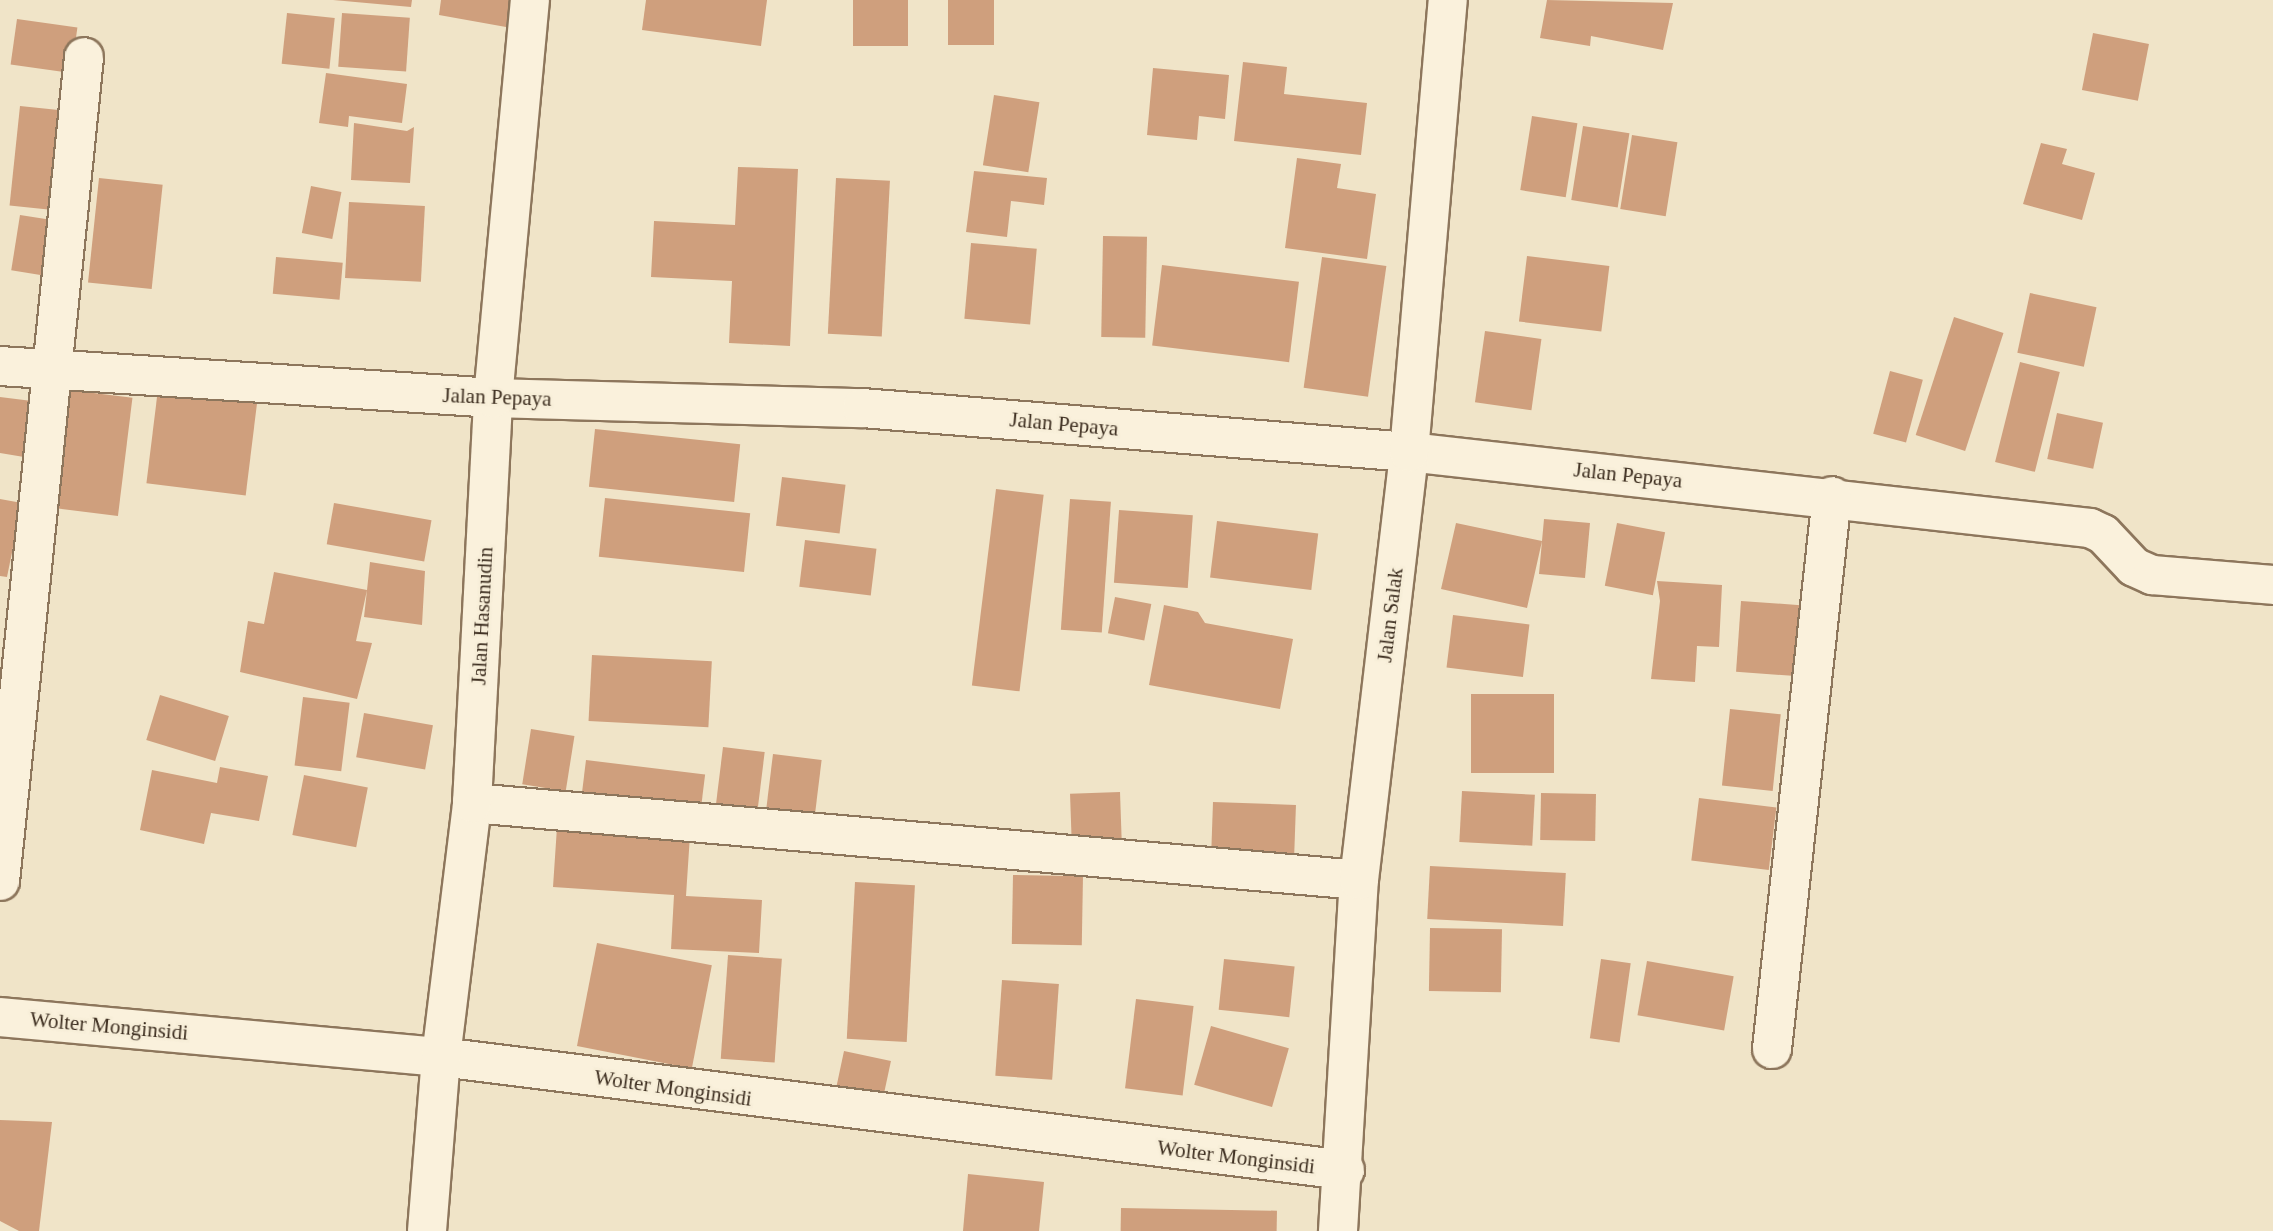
<!DOCTYPE html>
<style>
body{margin:0}
#map{position:relative;width:2273px;height:1231px;overflow:hidden;background:#f0e4c8;font-family:Georgia,serif}
div>[style]{position:absolute}
.building>*{inset:0;background:#cf9f7d;transform-origin:0 0}
.roads{filter:drop-shadow(2px 0 #8d765c) drop-shadow(-2px 0 #8d765c) drop-shadow(0 2px #8d765c) drop-shadow(0 -2px #8d765c)}
.minor>*{height:38px;margin:-19px;padding:0 19px;transform-origin:19px;border-radius:19px;background:#faf1dc}
.secondary>*{height:38px;margin:-19px;padding:0 19px;transform-origin:19px;border-radius:19px;background:#faf1dc}
span{translate:-50% -50%;white-space:nowrap;text-align:center;line-height:1.15;-webkit-text-stroke:5px #f7eed8;paint-order:stroke}
.street-label{font-size:21px;color:#3d2e20}
</style>
<div id="map">
<div class="building">
<i style="clip-path:polygon(333px 0,412px 0,411px 7px)"></i>
<i style="clip-path:polygon(441px 0,510px 0,506px 27px,439px 15px)"></i>
<i style="clip-path:polygon(646px 0,767px 0,761px 46px,642px 30px)"></i>
<i style="left:853px;top:0;width:55px;height:46px"></i>
<i style="left:948px;top:0;width:46px;height:45px"></i>
<i style="clip-path:polygon(1547px 0,1673px 3px,1663px 50px,1591px 36px,1590px 46px,1540px 38px)"></i>
<i style="left:287px;top:13px;width:48px;height:51px;rotate:6deg"></i>
<i style="left:342px;top:13px;width:68px;height:54px;rotate:4deg"></i>
<i style="left:17px;top:19px;width:61px;height:46px;rotate:8deg"></i>
<i style="left:2093px;top:33px;width:57px;height:58px;rotate:11deg"></i>
<i style="clip-path:polygon(1243px 62px,1287px 67px,1284px 94px,1367px 103px,1361px 155px,1234px 141px)"></i>
<i style="clip-path:polygon(1153px 68px,1229px 75px,1225px 119px,1199px 116px,1197px 140px,1147px 135px)"></i>
<i style="clip-path:polygon(326px 73px,407px 84px,402px 123px,349px 116px,348px 127px,319px 123px)"></i>
<i style="left:994px;top:95px;width:46px;height:71px;rotate:9deg"></i>
<i style="left:20px;top:106px;width:46px;height:100px;rotate:6deg"></i>
<i style="left:1532px;top:116px;width:46px;height:75px;rotate:9deg"></i>
<i style="clip-path:polygon(354px 123px,407px 131px,414px 127px,410px 183px,351px 180px)"></i>
<i style="left:1583px;top:126px;width:47px;height:75px;rotate:9deg"></i>
<i style="left:1632px;top:135px;width:46px;height:75px;rotate:9deg"></i>
<i style="clip-path:polygon(2041px 143px,2067px 149px,2062px 164px,2095px 173px,2082px 220px,2023px 204px)"></i>
<i style="clip-path:polygon(1297px 158px,1341px 164px,1337px 188px,1376px 194px,1367px 259px,1285px 248px)"></i>
<i style="clip-path:polygon(738px 167px,798px 169px,790px 346px,729px 343px,732px 281px,651px 277px,654px 221px,735px 225px)"></i>
<i style="clip-path:polygon(974px 171px,1047px 178px,1044px 205px,1011px 201px,1007px 237px,966px 232px)"></i>
<i style="left:99px;top:178px;width:64px;height:105px;rotate:6deg"></i>
<i style="left:836px;top:178px;width:54px;height:156px;rotate:3deg"></i>
<i style="left:311px;top:186px;width:31px;height:48px;rotate:11deg"></i>
<i style="left:349px;top:202px;width:76px;height:76px;rotate:3deg"></i>
<i style="left:20px;top:215px;width:39px;height:56px;rotate:9deg"></i>
<i style="left:1103px;top:236px;width:44px;height:101px;rotate:1deg"></i>
<i style="left:971px;top:243px;width:66px;height:76px;rotate:5deg"></i>
<i style="left:1527px;top:256px;width:83px;height:66px;rotate:7deg"></i>
<i style="left:276px;top:257px;width:67px;height:37px;rotate:5deg"></i>
<i style="left:1322px;top:257px;width:65px;height:132px;rotate:8deg"></i>
<i style="left:1162px;top:265px;width:138px;height:81px;rotate:7deg"></i>
<i style="left:2030px;top:293px;width:68px;height:61px;rotate:12deg"></i>
<i style="left:1954px;top:317px;width:52px;height:124px;rotate:18deg"></i>
<i style="left:1485px;top:331px;width:57px;height:72px;rotate:8deg"></i>
<i style="left:2020px;top:362px;width:41px;height:103px;rotate:14deg"></i>
<i style="left:1890px;top:371px;width:34px;height:65px;rotate:15deg"></i>
<i style="left:61px;top:389px;width:72px;height:119px;rotate:7deg"></i>
<i style="left:158px;top:389px;width:100px;height:95px;rotate:7deg"></i>
<i style="clip-path:polygon(0 397px,32px 401px,24px 457px,0 453px)"></i>
<i style="left:2057px;top:413px;width:47px;height:47px;rotate:12deg"></i>
<i style="left:595px;top:429px;width:146px;height:58px;rotate:6deg"></i>
<i style="left:782px;top:477px;width:64px;height:49px;rotate:7deg"></i>
<i style="left:996px;top:489px;width:48px;height:198px;rotate:7deg"></i>
<i style="left:605px;top:498px;width:146px;height:59px;rotate:6deg"></i>
<i style="clip-path:polygon(0 499px,22px 503px,7px 577px,0 576px)"></i>
<i style="left:1070px;top:499px;width:41px;height:131px;rotate:4deg"></i>
<i style="left:334px;top:503px;width:99px;height:42px;rotate:10deg"></i>
<i style="left:1119px;top:510px;width:74px;height:73px;rotate:4deg"></i>
<i style="clip-path:polygon(1544px 519px,1590px 523px,1585px 578px,1539px 574px,1542px 541px,1527px 608px,1441px 589px,1456px 523px,1542px 541px)"></i>
<i style="left:1217px;top:521px;width:102px;height:57px;rotate:7deg"></i>
<i style="left:1617px;top:523px;width:49px;height:64px;rotate:11deg"></i>
<i style="left:805px;top:540px;width:72px;height:47px;rotate:7deg"></i>
<i style="clip-path:polygon(370px 562px,425px 571px,422px 625px,364px 617px,367px 590px,356px 641px,372px 643px,357px 699px,240px 672px,248px 621px,264px 624px,274px 572px,367px 590px)"></i>
<i style="clip-path:polygon(1657px 581px,1722px 585px,1719px 647px,1697px 646px,1695px 682px,1651px 679px,1660px 601px)"></i>
<i style="left:1115px;top:597px;width:37px;height:37px;rotate:11deg"></i>
<i style="left:1741px;top:601px;width:63px;height:71px;rotate:4deg"></i>
<i style="clip-path:polygon(1164px 605px,1198px 612px,1205px 623px,1293px 639px,1280px 709px,1149px 685px)"></i>
<i style="left:1453px;top:615px;width:77px;height:53px;rotate:7deg"></i>
<i style="left:592px;top:655px;width:120px;height:66px;rotate:3deg"></i>
<i style="left:1554px;top:694px;width:79px;height:83px;rotate:90deg"></i>
<i style="left:160px;top:695px;width:72px;height:47px;rotate:17deg"></i>
<i style="left:303px;top:697px;width:47px;height:69px;rotate:7deg"></i>
<i style="left:1730px;top:709px;width:51px;height:77px;rotate:6deg"></i>
<i style="left:364px;top:713px;width:70px;height:45px;rotate:10deg"></i>
<i style="left:531px;top:729px;width:44px;height:56px;rotate:9deg"></i>
<i style="left:723px;top:747px;width:42px;height:64px;rotate:7deg"></i>
<i style="left:773px;top:754px;width:49px;height:65px;rotate:7deg"></i>
<i style="left:586px;top:760px;width:120px;height:41px;rotate:7deg"></i>
<i style="clip-path:polygon(220px 767px,268px 776px,259px 821px,211px 813px,204px 844px,140px 830px,152px 770px,217px 783px)"></i>
<i style="left:304px;top:775px;width:65px;height:61px;rotate:11deg"></i>
<i style="left:1462px;top:791px;width:73px;height:51px;rotate:3deg"></i>
<i style="left:1120px;top:792px;width:52px;height:50px;rotate:88deg"></i>
<i style="left:1541px;top:793px;width:55px;height:47px;rotate:1deg"></i>
<i style="left:1699px;top:798px;width:78px;height:63px;rotate:7deg"></i>
<i style="left:1213px;top:802px;width:83px;height:55px;rotate:2deg"></i>
<i style="clip-path:polygon(557px 827px,690px 835px,686px 896px,762px 900px,759px 953px,671px 949px,674px 895px,553px 887px)"></i>
<i style="left:1430px;top:866px;width:136px;height:53px;rotate:3deg"></i>
<i style="left:1013px;top:875px;width:70px;height:69px;rotate:1deg"></i>
<i style="left:855px;top:882px;width:60px;height:157px;rotate:3deg"></i>
<i style="left:1430px;top:928px;width:72px;height:63px;rotate:1deg"></i>
<i style="left:597px;top:943px;width:117px;height:105px;rotate:11deg"></i>
<i style="left:728px;top:955px;width:54px;height:104px;rotate:4deg"></i>
<i style="left:1224px;top:959px;width:71px;height:51px;rotate:6deg"></i>
<i style="left:1601px;top:959px;width:30px;height:80px;rotate:8deg"></i>
<i style="left:1647px;top:961px;width:88px;height:55px;rotate:10deg"></i>
<i style="left:1002px;top:980px;width:57px;height:96px;rotate:4deg"></i>
<i style="left:1136px;top:999px;width:58px;height:90px;rotate:7deg"></i>
<i style="left:1211px;top:1026px;width:81px;height:61px;rotate:16deg"></i>
<i style="left:844px;top:1051px;width:48px;height:40px;rotate:12deg"></i>
<i style="clip-path:polygon(0 1120px,52px 1122px,39px 1231px,19px 1231px,0 1221px)"></i>
<i style="clip-path:polygon(968px 1174px,1044px 1182px,1039px 1231px,963px 1231px)"></i>
<i style="left:1121px;top:1208px;width:156px;height:23px;rotate:1deg"></i>
</div>
<div class="roads">
<div class="minor">
<i style="left:0;top:366px;width:494px;rotate:3.7deg"></i>
<i style="left:493px;top:398px;width:369px;rotate:1.6deg"></i>
<i style="left:862px;top:408px;width:549px;rotate:4.6deg"></i>
<i style="left:1409px;top:452px;width:685px;rotate:6.37deg"></i>
<i style="left:2090px;top:528px;width:14px;rotate:25deg"></i>
<i style="left:2103px;top:534px;width:45px;rotate:46.8deg"></i>
<i style="left:2134px;top:567px;width:20px;rotate:24deg"></i>
<i style="left:2152px;top:575px;width:121px;rotate:4.7deg"></i>
<i style="left:472px;top:803px;width:890px;rotate:4.96deg"></i>
<i style="left:0;top:881px;width:828px;rotate:-84.18deg"></i>
<i style="left:0;top:1017px;width:443px;rotate:5.2deg"></i>
<i style="left:441px;top:1057px;width:911px;rotate:7.13deg"></i>
<i style="left:1772px;top:1049px;width:556px;rotate:-83.81deg"></i>
<i style="left:1338px;top:1231px;width:352px;rotate:-86.6deg"></i>
<i style="left:1359px;top:880px;width:431px;rotate:-83.3deg"></i>
<i style="left:1409px;top:452px;width:454px;rotate:-85.1deg"></i>
</div>
<div class="secondary">
<i style="left:427px;top:1231px;width:175px;rotate:-85.4deg"></i>
<i style="left:441px;top:1057px;width:256px;rotate:-83deg"></i>
<i style="left:472px;top:803px;width:406px;rotate:-87deg"></i>
<i style="left:493px;top:398px;width:400px;rotate:-84.7deg"></i>
</div>
</div>
<div class="street-label">
<span style="left:497px;top:397px;rotate:2deg">Jalan Pepaya</span>
<span style="left:1064px;top:424px;rotate:5deg">Jalan Pepaya</span>
<span style="left:1628px;top:475px;rotate:6deg">Jalan Pepaya</span>
<span style="left:1390px;top:615px;rotate:-83deg">Jalan Salak</span>
<span style="left:482px;top:616px;rotate:-87deg">Jalan Hasanudin</span>
<span style="left:109px;top:1026px;rotate:5deg">Wolter Monginsidi</span>
<span style="left:673px;top:1088px;rotate:8deg">Wolter Monginsidi</span>
<span style="left:1236px;top:1157px;rotate:7deg">Wolter Monginsidi</span>
</div>
</div>
